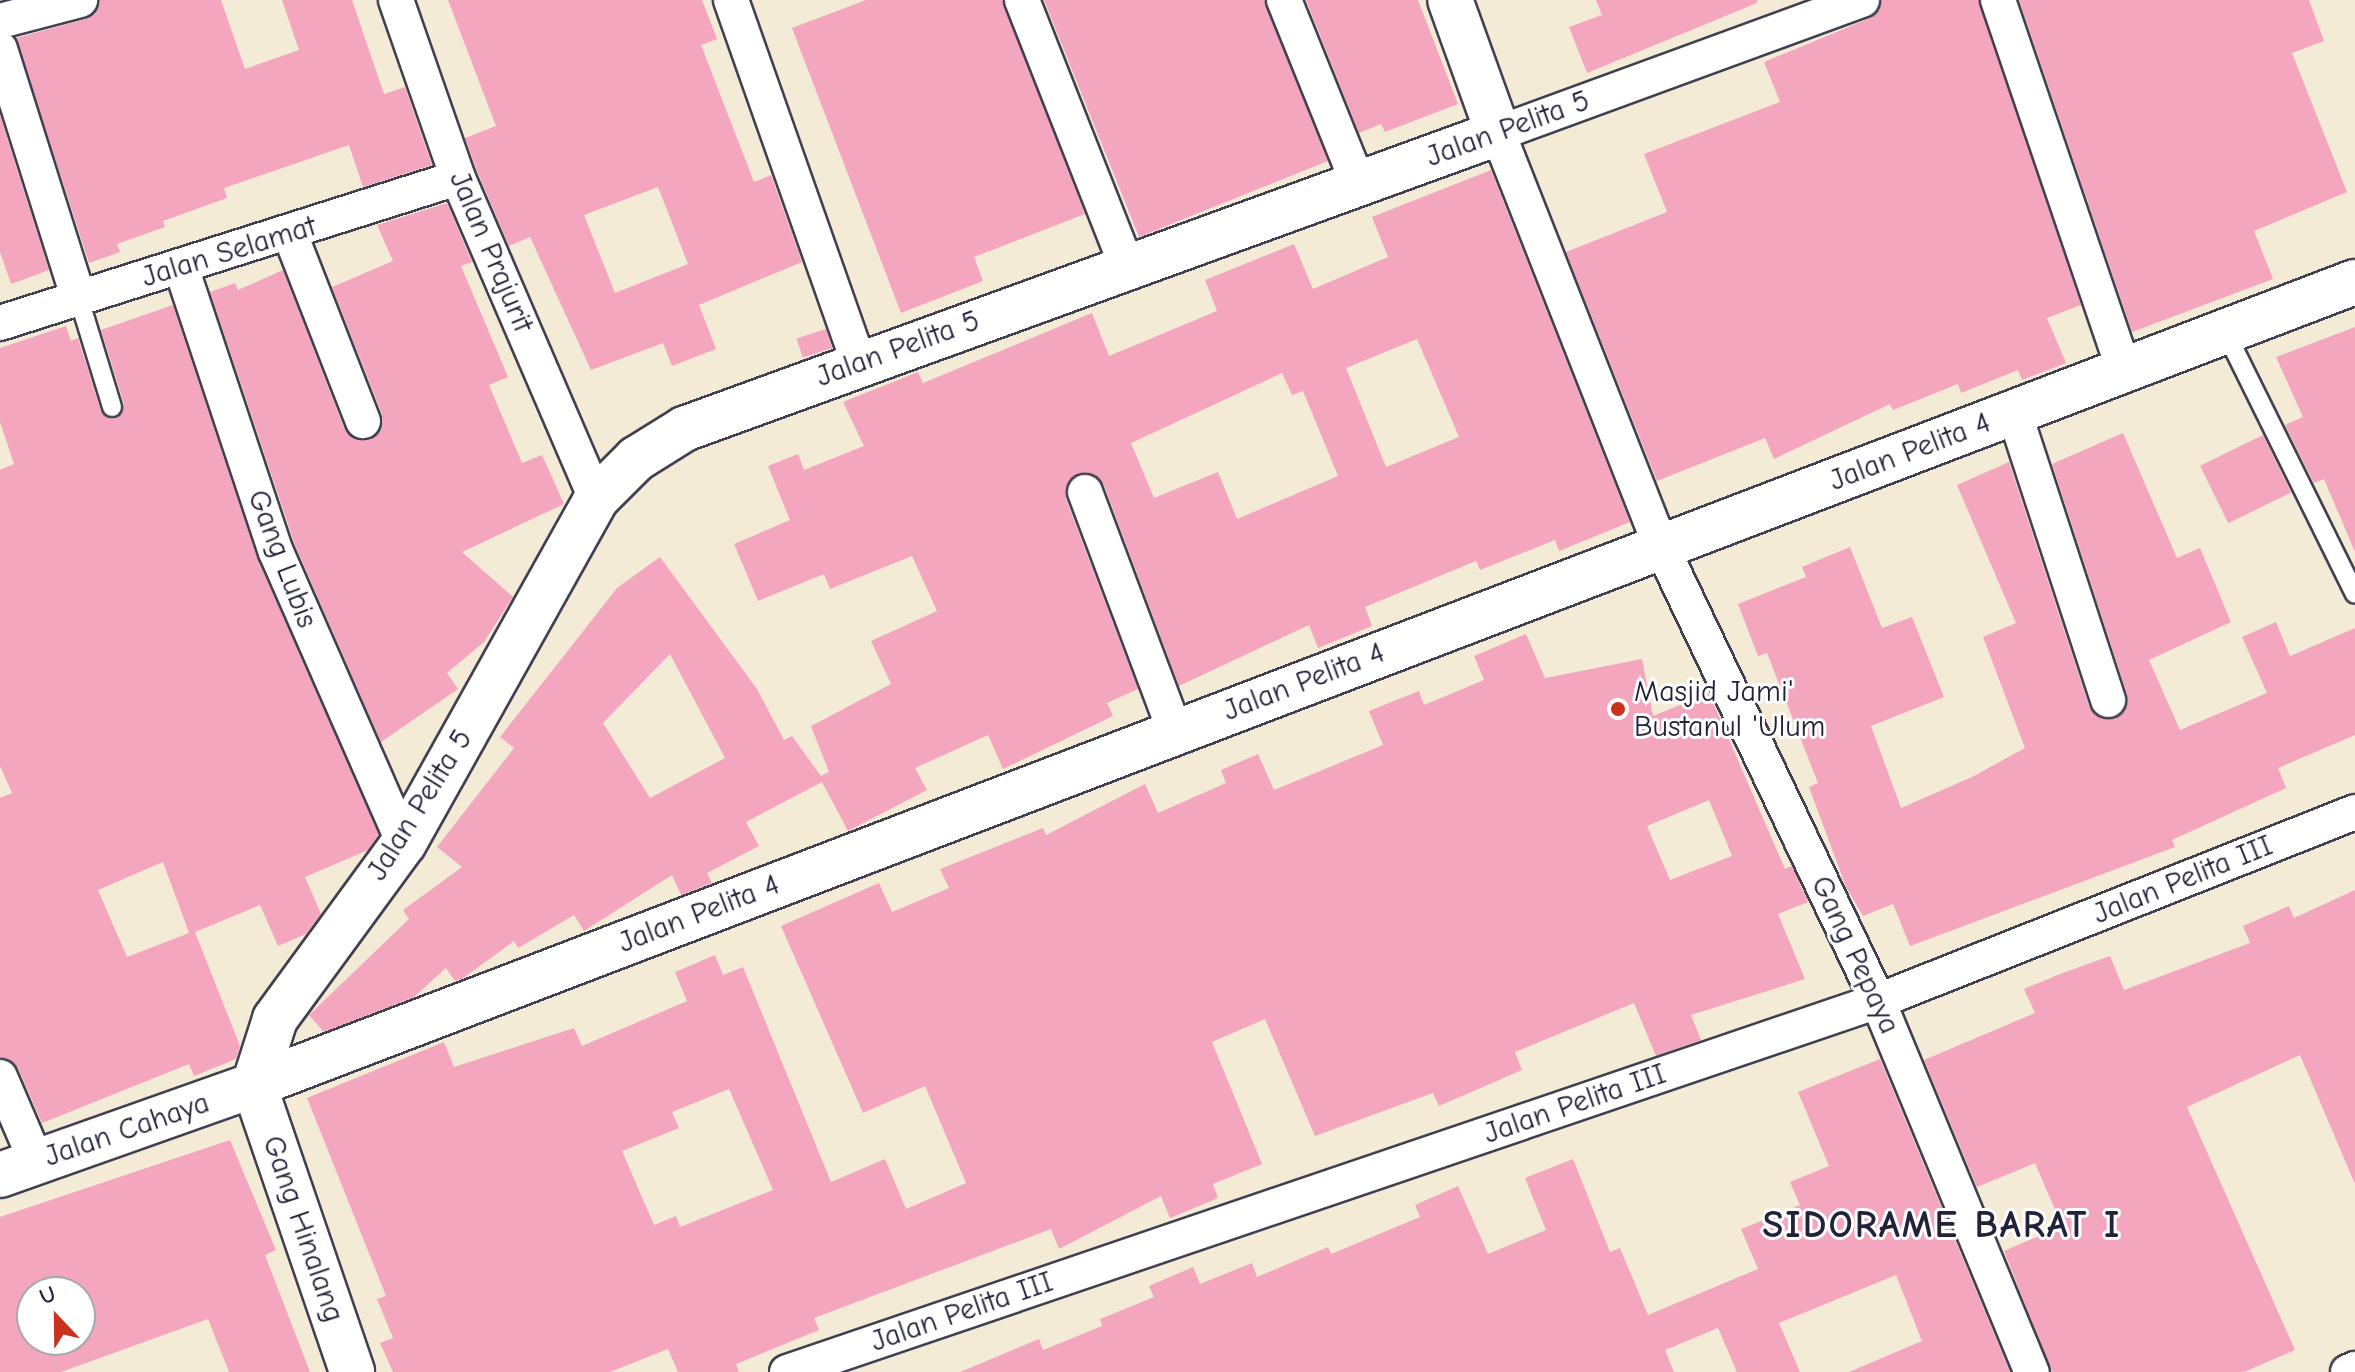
<!DOCTYPE html>
<style>
body{margin:0}
#map{position:relative;width:2355px;height:1372px;overflow:hidden;background:#f3ebd6;font-family:"Comic Neue",sans-serif}
div>[style]{position:absolute}
.building>*{inset:0;background:#f5a6bf;transform-origin:0 0}
.roads{filter:drop-shadow(2px 0 #414052) drop-shadow(-2px 0 #414052) drop-shadow(0 2px #414052) drop-shadow(0 -2px #414052)}
.lane>*{height:18px;margin:-9px;padding:0 9px;transform-origin:9px;border-radius:9px;background:#fff}
.street>*{height:34px;margin:-17px;padding:0 17px;transform-origin:17px;border-radius:17px;background:#fff}
.secondary>*{height:44px;margin:-22px;padding:0 22px;transform-origin:22px;border-radius:22px;background:#fff}
.dots>*{width:22px;height:22px;translate:-50% -50%;box-sizing:border-box;border:4px solid #fff;border-radius:50%}
span{translate:-50% -50%;white-space:nowrap;text-align:center;line-height:1.15;-webkit-text-stroke:6px #fff;paint-order:stroke}
.street-label{font-size:30px;color:#22223b}
.poi-label{font-size:30px;color:#22223b}
.left{translate:0 -50%;text-align:left}
.district-label{font-size:38px;color:#22223b;font-weight:700;letter-spacing:2px}
.north{position:absolute;left:16px;top:1276px;width:80px;height:80px;box-sizing:border-box;background:#fff;border:2px solid #a7a7b1;border-radius:50%;rotate:338deg;font-size:22px;font-weight:700;line-height:32px;text-align:center;color:#22223b}
.north::after{content:'';display:block;margin:auto;width:28px;height:36px;background:#c8321e;clip-path:polygon(50% 0,100% 100%,50% 72%,0 100%)}
</style>
<div id="map">
<div class="building">
<i style="clip-path:polygon(99px 0,221px 0,245px 69px,299px 50px,282px 0,352px 0,384px 94px,405px 87px,432px 165px,363px 187px,349px 145px,224px 188px,227px 198px,163px 221px,165px 227px,117px 244px,120px 252px,89px 263px,16px 38px,86px 19px)"></i>
<i style="clip-path:polygon(evenodd,448px 0,702px 0,717px 39px,701px 45px,754px 182px,771px 175px,802px 262px,699px 305px,716px 349px,672px 366px,663px 343px,591px 370px,530px 237px,509px 246px,477px 171px,465px 138px,496px 126px,448px 0,658px 187px,688px 264px,615px 293px,584px 215px,658px 187px)"></i>
<i style="clip-path:polygon(866px 0,1002px 0,1085px 214px,974px 257px,983px 281px,901px 313px,792px 28px)"></i>
<i style="clip-path:polygon(1044px 0,1264px 0,1328px 161px,1139px 237px)"></i>
<i style="clip-path:polygon(1306px 0,1418px 0,1458px 104px,1385px 132px,1381px 124px,1359px 133px)"></i>
<i style="clip-path:polygon(1596px 0,1757px 0,1757px 3px,1587px 73px,1569px 27px,1602px 15px)"></i>
<i style="clip-path:polygon(1882px 0,1979px 0,2081px 305px,2047px 318px,2066px 363px,2022px 380px,2018px 370px,1961px 393px,1958px 384px,1893px 410px,1890px 404px,1774px 459px,1765px 438px,1657px 481px,1566px 252px,1667px 212px,1644px 154px,1780px 102px,1764px 62px,1870px 18px)"></i>
<i style="clip-path:polygon(2019px 0,2309px 0,2324px 41px,2292px 53px,2347px 192px,2254px 231px,2273px 279px,2132px 332px)"></i>
<i style="clip-path:polygon(0 115px,49px 270px,11px 284px,0 252px)"></i>
<i style="clip-path:polygon(evenodd,1491px 170px,1630px 522px,1559px 551px,1555px 540px,1480px 570px,1476px 561px,1365px 607px,1372px 626px,1318px 648px,1309px 625px,1179px 686px,1104px 485px,1079px 473px,1069px 480px,1066px 499px,1138px 689px,1107px 703px,1113px 716px,1003px 769px,988px 735px,915px 768px,927px 790px,848px 831px,822px 782px,746px 822px,759px 846px,707px 873px,712px 883px,681px 895px,672px 875px,584px 931px,574px 915px,518px 948px,514px 941px,462px 979px,455px 981px,446px 968px,414px 997px,324px 1032px,309px 1015px,409px 919px,403px 910px,462px 867px,437px 847px,514px 748px,500px 737px,617px 588px,660px 557px,757px 689px,784px 740px,792px 736px,821px 776px,829px 772px,811px 726px,891px 684px,871px 641px,937px 611px,912px 556px,830px 589px,824px 574px,758px 601px,734px 544px,790px 520px,768px 466px,798px 454px,804px 470px,864px 446px,843px 402px,918px 372px,923px 383px,1092px 313px,1109px 356px,1217px 311px,1205px 280px,1294px 244px,1313px 289px,1388px 257px,1372px 217px,1491px 170px,1417px 339px,1459px 437px,1386px 467px,1346px 368px,1417px 339px,1491px 170px,1282px 373px,1292px 395px,1303px 391px,1338px 476px,1237px 519px,1218px 472px,1154px 498px,1131px 443px,1282px 373px,1491px 170px,670px 654px,725px 758px,650px 798px,603px 723px,670px 654px)"></i>
<i style="clip-path:polygon(447px 203px,472px 262px,461px 266px,508px 377px,489px 385px,522px 463px,542px 455px,564px 504px,462px 552px,513px 597px,484px 642px,447px 673px,458px 689px,381px 742px,295px 545px,210px 292px,235px 283px,238px 290px,283px 270px,344px 428px,370px 440px,379px 433px,382px 414px,332px 287px,393px 261px,377px 225px)"></i>
<i style="clip-path:polygon(evenodd,173px 305px,258px 560px,379px 835px,368px 850px,305px 877px,321px 914px,306px 934px,278px 946px,260px 905px,195px 932px,240px 1046px,236px 1059px,194px 1076px,189px 1064px,42px 1123px,18px 1068px,0 1057px,0 798px,12px 793px,0 766px,0 470px,14px 464px,0 422px,0 348px,66px 326px,71px 341px,78px 338px,101px 411px,115px 419px,124px 404px,101px 330px,173px 305px,163px 862px,189px 933px,127px 957px,98px 890px,163px 862px)"></i>
<i style="clip-path:polygon(2355px 327px,2355px 552px,2324px 479px,2314px 483px,2285px 425px,2303px 417px,2276px 357px)"></i>
<i style="left:826px;top:329px;width:20px;height:31px;rotate:72deg"></i>
<i style="clip-path:polygon(2123px 433px,2177px 558px,2200px 548px,2231px 622px,2149px 660px,2180px 730px,2267px 693px,2242px 637px,2276px 622px,2290px 656px,2355px 628px,2355px 735px,2278px 768px,2286px 788px,2172px 840px,2175px 847px,1910px 946px,1893px 904px,1863px 916px,1846px 887px,1809px 787px,1818px 783px,1767px 653px,1758px 656px,1738px 604px,1806px 577px,1802px 567px,1850px 547px,1882px 628px,1912px 617px,1944px 697px,1871px 726px,1901px 808px,1972px 777px,2025px 748px,1983px 637px,2016px 623px,1957px 485px,2009px 462px,2089px 706px,2103px 719px,2115px 719px,2127px 694px,2052px 464px)"></i>
<i style="left:2263px;top:435px;width:64px;height:70px;rotate:64deg"></i>
<i style="clip-path:polygon(evenodd,1526px 634px,1545px 678px,1642px 659px,1653px 716px,1709px 693px,1785px 869px,1792px 866px,1808px 902px,1778px 914px,1805px 979px,1691px 1015px,1701px 1040px,1656px 1056px,1634px 1003px,1515px 1052px,1522px 1070px,1439px 1106px,1433px 1093px,1315px 1136px,1265px 1019px,1212px 1042px,1262px 1164px,1213px 1184px,1218px 1198px,1170px 1218px,1161px 1196px,1059px 1249px,1051px 1229px,814px 1318px,819px 1330px,736px 1364px,739px 1372px,678px 1372px,668px 1349px,610px 1372px,393px 1372px,380px 1343px,393px 1338px,377px 1299px,386px 1296px,307px 1098px,444px 1042px,454px 1067px,574px 1028px,582px 1046px,687px 1001px,675px 972px,715px 955px,723px 975px,743px 967px,831px 1182px,885px 1159px,906px 1209px,966px 1183px,925px 1086px,863px 1113px,781px 926px,879px 883px,892px 912px,949px 888px,940px 869px,1043px 828px,1046px 835px,1145px 784px,1158px 813px,1226px 783px,1221px 770px,1258px 754px,1274px 790px,1383px 745px,1369px 711px,1419px 691px,1424px 705px,1484px 680px,1474px 656px,1526px 634px,1709px 800px,1732px 856px,1670px 880px,1647px 826px,1709px 800px,1526px 634px,729px 1089px,773px 1190px,680px 1227px,676px 1216px,654px 1225px,622px 1151px,679px 1128px,672px 1112px,729px 1089px)"></i>
<i style="clip-path:polygon(2355px 890px,2355px 1184px,2300px 1055px,2187px 1107px,2295px 1350px,2244px 1372px,2052px 1372px,2004px 1251px,2062px 1226px,2035px 1163px,1977px 1187px,1924px 1060px,2035px 1013px,2024px 989px,2060px 974px,2110px 956px,2124px 990px,2250px 943px,2243px 926px,2289px 906px,2294px 918px)"></i>
<i style="clip-path:polygon(1880px 1059px,2010px 1372px,1849px 1372px,1922px 1341px,1896px 1275px,1779px 1323px,1800px 1372px,1737px 1372px,1718px 1328px,1665px 1350px,1674px 1372px,960px 1372px,1039px 1339px,1043px 1350px,1102px 1326px,1100px 1319px,1154px 1297px,1149px 1286px,1193px 1267px,1200px 1284px,1252px 1263px,1257px 1277px,1328px 1247px,1331px 1254px,1420px 1217px,1415px 1205px,1458px 1186px,1488px 1254px,1546px 1230px,1525px 1178px,1573px 1159px,1610px 1252px,1620px 1248px,1648px 1315px,1758px 1269px,1741px 1229px,1800px 1205px,1790px 1182px,1829px 1166px,1798px 1092px)"></i>
<i style="clip-path:polygon(evenodd,230px 1140px,276px 1250px,265px 1255px,310px 1372px,229px 1372px,208px 1319px,61px 1372px,0 1372px,0 1217px,230px 1140px,32px 1292px,80px 1292px,80px 1340px,32px 1340px,32px 1292px)"></i>
</div>
<div class="roads">
<div class="lane">
<i style="left:79px;top:299px;width:113px;rotate:73deg"></i>
<i style="left:2225px;top:331px;width:293px;rotate:63.7deg"></i>
</div>
<div class="street">
<i style="left:396px;top:0;width:188px;rotate:70.8deg"></i>
<i style="left:458px;top:178px;width:349px;rotate:66.7deg"></i>
<i style="left:731px;top:0;width:386px;rotate:70.6deg"></i>
<i style="left:1022px;top:0;width:284px;rotate:68.5deg"></i>
<i style="left:1284px;top:0;width:197px;rotate:68deg"></i>
<i style="left:1862px;top:0;width:388px;rotate:159.9deg"></i>
<i style="left:1498px;top:133px;width:444px;rotate:68.5deg"></i>
<i style="left:1661px;top:546px;width:504px;rotate:64.5deg"></i>
<i style="left:1878px;top:1001px;width:402px;rotate:67.5deg"></i>
<i style="left:1998px;top:0;width:391px;rotate:71.2deg"></i>
<i style="left:0;top:21px;width:83px;rotate:-14.7deg"></i>
<i style="left:0;top:49px;width:262px;rotate:72.5deg"></i>
<i style="left:290px;top:234px;width:201px;rotate:68.7deg"></i>
<i style="left:181px;top:267px;width:300px;rotate:71.6deg"></i>
<i style="left:276px;top:552px;width:318px;rotate:66.3deg"></i>
<i style="left:0;top:323px;width:480px;rotate:-17.6deg"></i>
<i style="left:2014px;top:412px;width:303px;rotate:71.9deg"></i>
<i style="left:1085px;top:492px;width:255px;rotate:69.4deg"></i>
<i style="left:0;top:1077px;width:91px;rotate:66.8deg"></i>
<i style="left:787px;top:1372px;width:1152px;rotate:-18.78deg"></i>
<i style="left:1878px;top:1001px;width:513px;rotate:-21.61deg"></i>
<i style="left:2348px;top:1372px;width:8px;rotate:-23deg"></i>
</div>
<div class="secondary">
<i style="left:254px;top:1085px;width:69px;rotate:-72.3deg"></i>
<i style="left:275px;top:1019px;width:218px;rotate:-53.8deg"></i>
<i style="left:404px;top:843px;width:394px;rotate:-60.8deg"></i>
<i style="left:596px;top:499px;width:57px;rotate:-45deg"></i>
<i style="left:636px;top:459px;width:57px;rotate:-32deg"></i>
<i style="left:684px;top:429px;width:866px;rotate:-19.98deg"></i>
<i style="left:1498px;top:133px;width:141px;rotate:-109.8deg"></i>
<i style="left:254px;top:1085px;width:303px;rotate:71.1deg"></i>
<i style="left:0;top:1175px;width:269px;rotate:-19.5deg"></i>
<i style="left:254px;top:1085px;width:2249px;rotate:-20.92deg"></i>
</div>
</div>
<div class="dots">
<i style="left:1618px;top:709px;background:#c8321e"></i>
</div>
<div class="street-label">
<span style="left:1508px;top:129px;rotate:-20deg">Jalan Pelita 5</span>
<span style="left:229px;top:252px;rotate:-17deg">Jalan Selamat</span>
<span style="left:491px;top:252px;rotate:67deg">Jalan Prajurit</span>
<span style="left:898px;top:349px;rotate:-20deg">Jalan Pelita 5</span>
<span style="left:1910px;top:452px;rotate:-21deg">Jalan Pelita 4</span>
<span style="left:282px;top:559px;rotate:69deg">Gang Lubis</span>
<span style="left:1304px;top:682px;rotate:-21deg">Jalan Pelita 4</span>
<span style="left:420px;top:805px;rotate:-58deg">Jalan Pelita 5</span>
<span style="left:2183px;top:880px;rotate:-22deg">Jalan Pelita III</span>
<span style="left:699px;top:914px;rotate:-21deg">Jalan Pelita 4</span>
<span style="left:1855px;top:955px;rotate:65deg">Gang Pepaya</span>
<span style="left:1575px;top:1104px;rotate:-19deg">Jalan Pelita III</span>
<span style="left:127px;top:1130px;rotate:-19deg">Jalan Cahaya</span>
<span style="left:303px;top:1229px;rotate:71deg">Gang Hinalang</span>
<span style="left:962px;top:1312px;rotate:-19deg">Jalan Pelita III</span>
</div>
<div class="poi-label">
<span class="left" style="left:1634px;top:709px">Masjid Jami'<br>Bustanul 'Ulum</span>
</div>
<div class="district-label">
<span style="left:1942px;top:1226px">SIDORAME BARAT I</span>
</div>
<div class="north">U</div>
</div>
